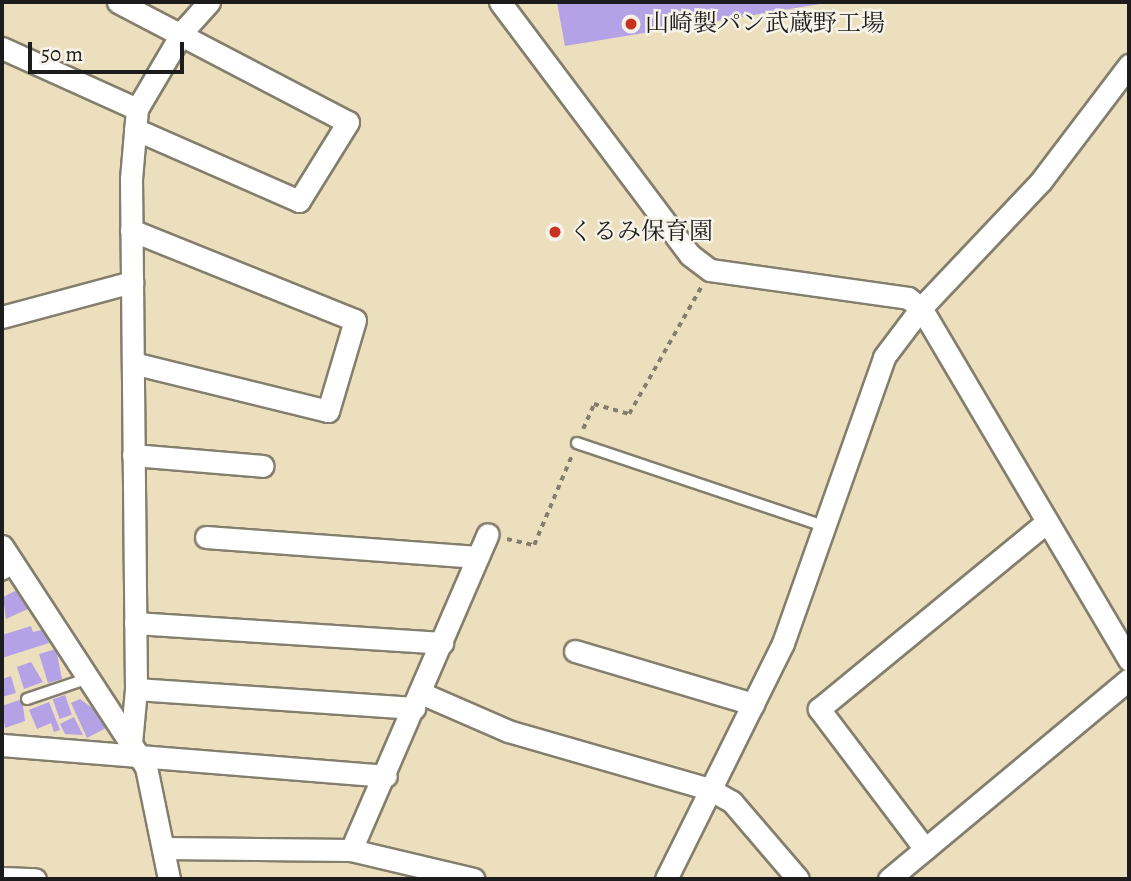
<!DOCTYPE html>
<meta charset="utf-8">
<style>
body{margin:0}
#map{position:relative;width:1131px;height:881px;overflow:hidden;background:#ecdfbe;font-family:Alegreya,"Noto Serif JP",serif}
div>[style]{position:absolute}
.building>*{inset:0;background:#b5a1e5;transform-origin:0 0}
.path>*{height:3.5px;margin-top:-1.75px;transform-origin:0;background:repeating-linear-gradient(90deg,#847e6d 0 5px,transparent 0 10px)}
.roads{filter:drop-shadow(2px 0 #847e6d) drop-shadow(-2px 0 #847e6d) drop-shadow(0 2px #847e6d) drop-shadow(0 -2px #847e6d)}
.service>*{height:10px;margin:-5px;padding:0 5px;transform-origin:5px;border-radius:5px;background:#fff}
.minor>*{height:21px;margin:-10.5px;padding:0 10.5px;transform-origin:10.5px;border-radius:10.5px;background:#fff}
.dots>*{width:19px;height:19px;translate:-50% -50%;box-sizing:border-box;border:4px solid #f7f3e8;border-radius:50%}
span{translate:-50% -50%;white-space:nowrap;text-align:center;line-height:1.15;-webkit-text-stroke:5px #f7f3e8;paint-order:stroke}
.poi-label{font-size:24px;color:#1c1c1c}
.left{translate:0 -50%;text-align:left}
.frame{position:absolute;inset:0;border:4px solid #1c1c1c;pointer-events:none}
.scale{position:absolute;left:28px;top:42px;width:156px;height:32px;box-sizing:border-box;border:4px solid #1c1c1c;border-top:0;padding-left:9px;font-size:21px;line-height:24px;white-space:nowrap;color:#1c1c1c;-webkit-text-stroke:5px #f7f3e8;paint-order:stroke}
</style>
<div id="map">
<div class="building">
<i style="clip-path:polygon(557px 2px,826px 2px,826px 3px,565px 46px)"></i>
<i style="clip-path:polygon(21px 588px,32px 607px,6px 619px,3px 597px)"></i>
<i style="clip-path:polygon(31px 626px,33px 632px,45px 629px,49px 643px,2px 658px,2px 635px)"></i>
<i style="clip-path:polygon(56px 649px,62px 679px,48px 683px,39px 654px)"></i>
<i style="clip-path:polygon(31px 662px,43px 682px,24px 689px,17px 667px)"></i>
<i style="clip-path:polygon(11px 676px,16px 693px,2px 697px,2px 679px)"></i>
<i style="left:65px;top:695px;width:21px;height:13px;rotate:71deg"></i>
<i style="clip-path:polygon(22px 699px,25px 721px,5px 728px,2px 706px)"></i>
<i style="clip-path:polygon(80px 699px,99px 713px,106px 728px,87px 738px,71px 703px)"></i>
<i style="clip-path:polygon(49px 702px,60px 730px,54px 732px,51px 723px,37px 729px,29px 710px)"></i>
<i style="clip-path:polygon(74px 717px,83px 735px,65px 734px,60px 724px)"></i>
</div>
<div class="path">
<i style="left:583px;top:429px;width:27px;rotate:-66deg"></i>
<i style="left:594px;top:404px;width:36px;rotate:16deg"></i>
<i style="left:629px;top:414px;width:146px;rotate:-60.4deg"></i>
<i style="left:507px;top:539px;width:28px;rotate:13deg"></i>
<i style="left:534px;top:545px;width:98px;rotate:-67.1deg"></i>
</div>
<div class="roads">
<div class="service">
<i style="left:577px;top:443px;width:260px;rotate:18.6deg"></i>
<i style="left:2px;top:575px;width:15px;rotate:-28deg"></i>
<i style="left:27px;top:699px;width:62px;rotate:-18.7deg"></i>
</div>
<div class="minor">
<i style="left:118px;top:2px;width:259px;rotate:27.6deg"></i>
<i style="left:348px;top:122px;width:93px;rotate:121.8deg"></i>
<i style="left:299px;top:201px;width:179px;rotate:-156.3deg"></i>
<i style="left:500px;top:2px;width:316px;rotate:53.1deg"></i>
<i style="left:690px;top:255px;width:25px;rotate:37deg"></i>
<i style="left:710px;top:270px;width:200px;rotate:8deg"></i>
<i style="left:908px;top:298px;width:16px;rotate:38deg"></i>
<i style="left:921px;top:308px;width:409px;rotate:59.4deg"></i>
<i style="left:2px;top:48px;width:148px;rotate:24.3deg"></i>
<i style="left:131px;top:230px;width:241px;rotate:21.9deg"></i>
<i style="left:355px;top:320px;width:95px;rotate:106.5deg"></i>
<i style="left:328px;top:411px;width:201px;rotate:-166.2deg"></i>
<i style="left:2px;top:317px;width:135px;rotate:-15.1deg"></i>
<i style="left:133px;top:455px;width:130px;rotate:4.8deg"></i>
<i style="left:206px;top:537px;width:272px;rotate:4.2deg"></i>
<i style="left:2px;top:546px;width:264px;rotate:56.9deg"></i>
<i style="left:146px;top:767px;width:114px;rotate:78.4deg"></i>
<i style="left:135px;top:623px;width:308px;rotate:3.7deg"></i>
<i style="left:575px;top:651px;width:186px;rotate:16.6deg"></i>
<i style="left:136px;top:689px;width:279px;rotate:3.9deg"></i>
<i style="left:421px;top:693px;width:95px;rotate:23.6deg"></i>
<i style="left:508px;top:731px;width:209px;rotate:16.1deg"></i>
<i style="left:709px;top:789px;width:26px;rotate:29deg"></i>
<i style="left:732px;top:802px;width:101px;rotate:49.4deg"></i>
<i style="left:131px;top:743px;width:54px;rotate:-84.7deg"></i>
<i style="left:136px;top:689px;width:510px;rotate:-90.56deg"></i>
<i style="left:131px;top:179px;width:70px;rotate:-85.1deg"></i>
<i style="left:137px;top:109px;width:91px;rotate:-59.5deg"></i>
<i style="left:183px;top:31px;width:39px;rotate:-48deg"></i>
<i style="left:2px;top:745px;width:385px;rotate:4.6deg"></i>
<i style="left:163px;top:848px;width:188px;rotate:0.6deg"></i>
<i style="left:351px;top:850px;width:126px;rotate:13.3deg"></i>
<i style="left:925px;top:849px;width:176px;rotate:-127.1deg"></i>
<i style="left:819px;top:709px;width:295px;rotate:-39.4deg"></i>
<i style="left:351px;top:850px;width:344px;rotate:-66.6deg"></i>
<i style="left:2px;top:878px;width:33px;rotate:2deg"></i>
<i style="left:666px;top:879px;width:263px;rotate:-63.6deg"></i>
<i style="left:783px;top:643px;width:303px;rotate:-70.5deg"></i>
<i style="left:884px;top:357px;width:61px;rotate:-52.9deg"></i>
<i style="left:921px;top:308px;width:175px;rotate:-46.6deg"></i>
<i style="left:1041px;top:181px;width:146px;rotate:-52.8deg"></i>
<i style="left:889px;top:879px;width:312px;rotate:-39.8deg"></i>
</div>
</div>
<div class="dots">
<i style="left:631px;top:24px;background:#c8321e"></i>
<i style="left:555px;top:232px;background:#c8321e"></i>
</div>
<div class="poi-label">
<span class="left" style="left:645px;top:24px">山崎製パン武蔵野工場</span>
<span class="left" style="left:569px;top:232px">くるみ保育園</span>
</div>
<div class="frame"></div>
<div class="scale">50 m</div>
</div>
